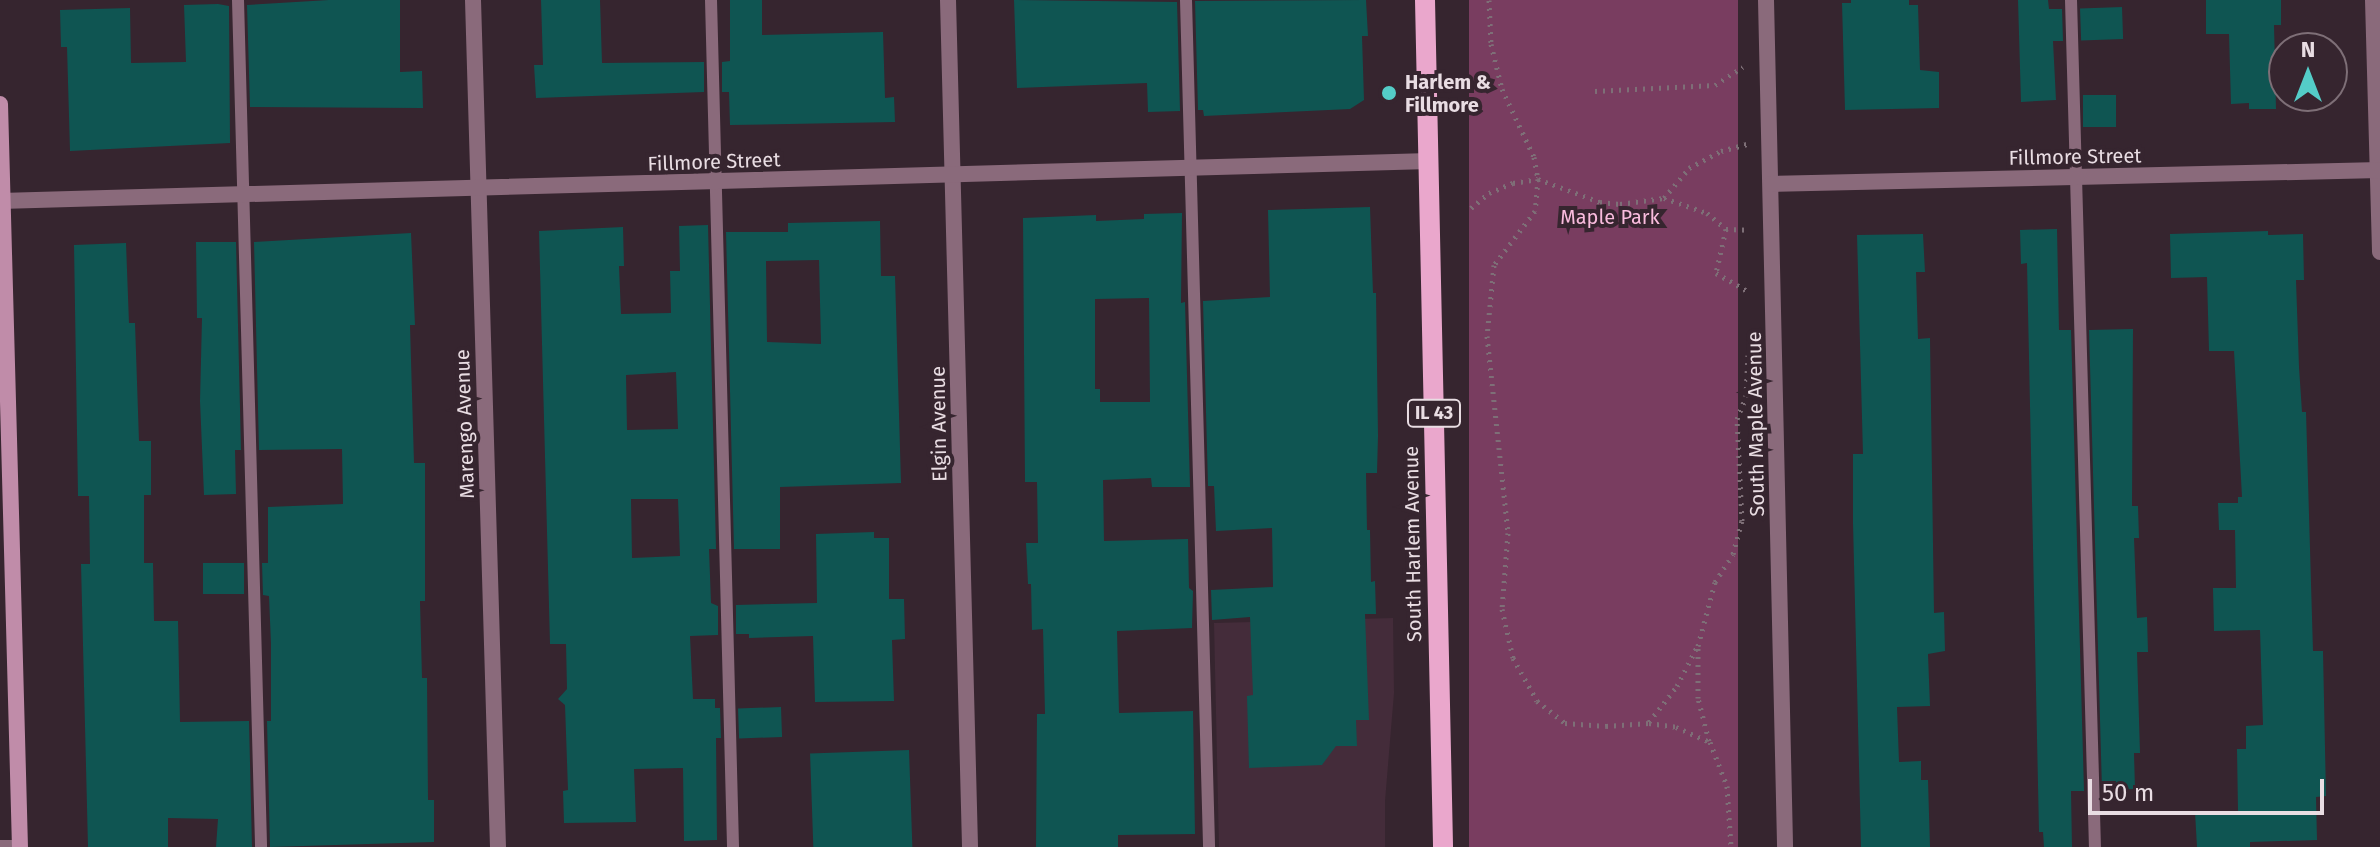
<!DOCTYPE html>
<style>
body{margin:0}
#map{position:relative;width:2380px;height:847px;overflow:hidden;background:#36252f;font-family:"Fira Sans",sans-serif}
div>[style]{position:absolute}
.built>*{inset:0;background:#442c3a}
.green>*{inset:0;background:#793d60;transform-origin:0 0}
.building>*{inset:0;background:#0f5552;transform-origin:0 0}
.path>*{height:5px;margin-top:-2.5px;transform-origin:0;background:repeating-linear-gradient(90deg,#7e6f77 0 2px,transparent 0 8px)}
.lane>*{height:12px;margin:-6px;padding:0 6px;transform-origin:6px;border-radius:6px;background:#8a6a7b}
.street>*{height:16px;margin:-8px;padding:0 8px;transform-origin:8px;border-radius:8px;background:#8a6a7b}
.secondary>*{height:16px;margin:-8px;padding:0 8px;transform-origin:8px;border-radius:8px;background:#c08ca9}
.primary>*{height:20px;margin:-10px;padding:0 10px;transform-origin:10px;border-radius:10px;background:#eaa7cc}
.dots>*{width:22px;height:22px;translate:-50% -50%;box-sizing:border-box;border:4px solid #36252f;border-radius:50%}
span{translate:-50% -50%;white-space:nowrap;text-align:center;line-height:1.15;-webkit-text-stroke:8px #36252f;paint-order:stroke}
.shield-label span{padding:2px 6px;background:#36252f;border:2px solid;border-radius:6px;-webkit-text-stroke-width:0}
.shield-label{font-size:18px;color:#e9dde3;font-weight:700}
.poi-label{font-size:20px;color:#e9dde3;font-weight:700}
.left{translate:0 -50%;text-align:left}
.street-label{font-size:20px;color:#e9dde3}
.park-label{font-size:20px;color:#f9bbdd}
.north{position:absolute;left:2268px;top:32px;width:80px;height:80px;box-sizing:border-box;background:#36252f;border:2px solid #7e6f77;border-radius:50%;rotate:0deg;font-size:22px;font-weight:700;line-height:32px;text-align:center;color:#e9dde3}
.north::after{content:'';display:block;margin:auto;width:28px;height:36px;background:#54cdc8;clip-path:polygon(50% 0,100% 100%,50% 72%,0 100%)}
.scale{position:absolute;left:2088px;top:779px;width:236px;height:36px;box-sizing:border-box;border:4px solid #e9dde3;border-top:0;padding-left:10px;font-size:24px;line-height:28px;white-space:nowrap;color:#e9dde3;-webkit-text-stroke:6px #36252f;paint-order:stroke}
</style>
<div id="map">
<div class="built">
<i style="clip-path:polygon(1393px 618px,1394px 693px,1385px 801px,1385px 847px,1219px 847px,1214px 623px)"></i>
</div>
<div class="green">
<i style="left:1469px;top:0;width:269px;height:847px"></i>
</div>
<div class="building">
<i style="clip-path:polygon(329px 0,400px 0,400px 72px,422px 71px,423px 108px,250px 107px,247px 5px)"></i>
<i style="clip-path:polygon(541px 0,600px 0,602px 63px,704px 62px,704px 92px,536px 98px,534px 65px,543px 65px)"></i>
<i style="clip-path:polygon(730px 0,762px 0,762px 35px,883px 32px,885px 98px,894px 97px,895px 122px,730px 125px,729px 92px,722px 92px,722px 62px,730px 61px)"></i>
<i style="clip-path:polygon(1014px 0,1177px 2px,1180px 111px,1148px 112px,1147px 83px,1017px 88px)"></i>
<i style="clip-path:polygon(1366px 0,1368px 36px,1362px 36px,1364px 100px,1350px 109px,1204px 116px,1203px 110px,1198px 110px,1195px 1px)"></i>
<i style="clip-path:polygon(1851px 0,1909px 0,1909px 5px,1918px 5px,1920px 70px,1939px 72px,1939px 108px,1845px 110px,1842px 3px,1851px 3px)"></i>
<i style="clip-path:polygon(2018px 0,2048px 0,2049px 9px,2062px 9px,2063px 41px,2053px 41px,2056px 100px,2021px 102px)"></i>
<i style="clip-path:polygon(2206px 0,2281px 0,2281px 25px,2274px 25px,2276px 109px,2249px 109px,2249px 103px,2231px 104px,2229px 34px,2206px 34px)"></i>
<i style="clip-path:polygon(218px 4px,229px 6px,230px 143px,70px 151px,67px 47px,61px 47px,60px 10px,130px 8px,131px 63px,186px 62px,184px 5px)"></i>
<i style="left:2122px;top:7px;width:32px;height:42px;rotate:88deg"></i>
<i style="left:2083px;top:95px;width:33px;height:32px"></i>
<i style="clip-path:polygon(1370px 207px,1373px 293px,1376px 293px,1378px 436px,1377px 473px,1366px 473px,1367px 530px,1370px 530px,1371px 582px,1375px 581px,1376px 614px,1365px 614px,1369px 720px,1356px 720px,1357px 746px,1336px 746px,1322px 765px,1249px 768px,1247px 696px,1253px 695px,1250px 617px,1212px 620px,1211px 590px,1273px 587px,1272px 528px,1216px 531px,1214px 486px,1208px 486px,1203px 301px,1270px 297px,1268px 210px)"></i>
<i style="clip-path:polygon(evenodd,1182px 213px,1181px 303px,1185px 302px,1190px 487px,1152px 487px,1151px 478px,1103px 480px,1104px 541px,1188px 539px,1189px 588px,1193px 591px,1192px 628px,1117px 631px,1119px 713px,1193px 711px,1195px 834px,1118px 835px,1118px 847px,1036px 847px,1037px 714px,1045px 714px,1043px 629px,1032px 630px,1031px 584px,1028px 584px,1026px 543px,1038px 543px,1037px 482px,1025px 482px,1023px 218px,1096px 215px,1096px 221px,1144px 219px,1144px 214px,1182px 213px,1149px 298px,1150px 402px,1100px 402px,1100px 389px,1095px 389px,1095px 299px,1149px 298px)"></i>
<i style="clip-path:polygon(evenodd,880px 221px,881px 276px,895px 276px,901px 483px,780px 487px,780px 549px,734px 549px,726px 232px,788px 232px,788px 223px,880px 221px,819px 260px,821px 344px,767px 342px,766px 261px,819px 260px)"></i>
<i style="clip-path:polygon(evenodd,708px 225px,716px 549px,709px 549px,711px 603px,718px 606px,718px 635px,690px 636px,693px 699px,715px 699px,715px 708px,720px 708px,721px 738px,716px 738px,717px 840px,684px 841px,683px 768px,634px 769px,636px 822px,564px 823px,563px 791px,568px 790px,565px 705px,558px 699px,567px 689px,566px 644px,550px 644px,539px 231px,623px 227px,624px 266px,619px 266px,621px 314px,671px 313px,670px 271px,680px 271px,679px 226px,708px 225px,676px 372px,678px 429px,627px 430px,626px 375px,676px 372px,708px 225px,631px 499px,678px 499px,680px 556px,632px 558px,631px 499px)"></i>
<i style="clip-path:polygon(2057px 229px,2059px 330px,2071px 330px,2084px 791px,2071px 791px,2072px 847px,2044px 847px,2043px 832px,2039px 832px,2027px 263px,2021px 264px,2020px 230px)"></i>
<i style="clip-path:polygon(2268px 231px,2268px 235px,2303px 234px,2304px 280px,2296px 280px,2299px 367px,2302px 412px,2306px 412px,2313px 651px,2323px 651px,2326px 796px,2316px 797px,2317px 840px,2250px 842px,2250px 847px,2197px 847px,2195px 812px,2238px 811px,2237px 749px,2246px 749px,2246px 726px,2263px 725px,2260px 630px,2214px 631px,2213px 588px,2236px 588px,2235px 530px,2219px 530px,2218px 503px,2238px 503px,2238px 497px,2242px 497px,2234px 351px,2209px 351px,2207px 277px,2171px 278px,2170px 234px)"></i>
<i style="clip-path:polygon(411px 233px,415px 325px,410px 325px,414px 463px,425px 463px,425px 601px,420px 601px,422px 678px,427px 678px,428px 800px,434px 800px,434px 842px,270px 847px,267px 721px,271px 721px,271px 644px,269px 596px,263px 595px,262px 563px,268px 563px,268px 507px,343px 504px,342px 449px,259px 450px,254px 242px)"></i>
<i style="clip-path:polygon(1923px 234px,1925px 272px,1916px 272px,1918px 339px,1930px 338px,1934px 613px,1944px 612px,1945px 651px,1928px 654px,1930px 706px,1897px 707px,1899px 762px,1921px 761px,1921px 780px,1928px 780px,1930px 847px,1861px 847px,1853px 523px,1853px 454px,1863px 454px,1857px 235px)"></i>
<i style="clip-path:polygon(196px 242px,236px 242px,241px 450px,235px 450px,236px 494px,204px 495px,200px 401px,202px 318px,197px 318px)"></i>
<i style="clip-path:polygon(126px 243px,129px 323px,135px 323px,139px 441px,151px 441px,151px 495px,144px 495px,144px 563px,153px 563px,154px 621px,178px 621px,180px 722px,249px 721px,252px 847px,216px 847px,218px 819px,168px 818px,168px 847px,88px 847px,81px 564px,90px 564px,89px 496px,78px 496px,74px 245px)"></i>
<i style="clip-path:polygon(2133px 329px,2132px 506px,2138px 506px,2139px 538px,2134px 538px,2137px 618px,2147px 617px,2148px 652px,2137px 652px,2140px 753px,2134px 753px,2135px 789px,2102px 790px,2089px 330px)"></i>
<i style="clip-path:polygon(874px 532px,874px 538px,889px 538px,889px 599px,904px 599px,905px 639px,892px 640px,894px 701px,815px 702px,813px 636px,749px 638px,749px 634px,736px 634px,736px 605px,817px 603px,816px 534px)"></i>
<i style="left:203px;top:563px;width:41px;height:31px"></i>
<i style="left:781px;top:707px;width:30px;height:43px;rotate:88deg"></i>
<i style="left:909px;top:750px;width:97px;height:99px;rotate:88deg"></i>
</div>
<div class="path">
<i style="left:1489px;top:0;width:44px;rotate:87.4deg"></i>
<i style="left:1491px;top:44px;width:46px;rotate:76.3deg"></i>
<i style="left:1502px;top:89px;width:75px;rotate:64.8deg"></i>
<i style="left:1534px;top:157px;width:22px;rotate:80deg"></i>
<i style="left:1538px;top:179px;width:32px;rotate:95deg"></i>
<i style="left:1535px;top:211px;width:68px;rotate:127.2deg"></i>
<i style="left:1494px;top:265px;width:71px;rotate:95.6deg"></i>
<i style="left:1487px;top:336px;width:198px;rotate:83.9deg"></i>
<i style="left:1508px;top:533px;width:76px;rotate:94.5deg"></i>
<i style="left:1502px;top:609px;width:50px;rotate:77.3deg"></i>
<i style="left:1513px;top:658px;width:49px;rotate:60.8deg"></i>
<i style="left:1537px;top:701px;width:36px;rotate:38deg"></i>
<i style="left:1565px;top:723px;width:41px;rotate:4.2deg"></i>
<i style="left:1606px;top:726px;width:43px;rotate:-4deg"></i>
<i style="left:1649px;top:723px;width:27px;rotate:8deg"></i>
<i style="left:1676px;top:727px;width:37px;rotate:24deg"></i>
<i style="left:1710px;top:742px;width:47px;rotate:68.9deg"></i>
<i style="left:1727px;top:786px;width:61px;rotate:86.2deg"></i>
<i style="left:1595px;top:91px;width:120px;rotate:-2.9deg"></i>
<i style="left:1715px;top:85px;width:33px;rotate:-33deg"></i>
<i style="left:1664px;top:198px;width:39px;rotate:-50deg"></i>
<i style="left:1689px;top:168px;width:36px;rotate:-28deg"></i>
<i style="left:1721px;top:151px;width:28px;rotate:-15deg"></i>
<i style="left:1471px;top:208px;width:23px;rotate:-40deg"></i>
<i style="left:1489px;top:193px;width:26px;rotate:-23deg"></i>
<i style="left:1513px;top:183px;width:25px;rotate:-9deg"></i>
<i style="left:1538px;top:179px;width:66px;rotate:20.4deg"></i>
<i style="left:1600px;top:202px;width:20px;rotate:6deg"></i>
<i style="left:1620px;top:204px;width:44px;rotate:-7.8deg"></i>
<i style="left:1664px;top:198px;width:46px;rotate:19.2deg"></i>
<i style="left:1707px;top:213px;width:25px;rotate:40deg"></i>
<i style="left:1726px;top:229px;width:23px;rotate:2deg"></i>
<i style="left:1726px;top:229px;width:45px;rotate:102.8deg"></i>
<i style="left:1716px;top:273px;width:38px;rotate:30deg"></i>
<i style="left:1649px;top:722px;width:46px;rotate:-52.1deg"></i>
<i style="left:1677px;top:686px;width:44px;rotate:-62.9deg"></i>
<i style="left:1709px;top:741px;width:44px;rotate:-104.3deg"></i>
<i style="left:1698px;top:698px;width:52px;rotate:-90deg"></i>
<i style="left:1698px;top:646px;width:66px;rotate:-75.1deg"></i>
<i style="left:1715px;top:582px;width:33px;rotate:-57deg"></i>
<i style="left:1733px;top:554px;width:34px;rotate:-75deg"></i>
<i style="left:1742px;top:521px;width:102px;rotate:-92.8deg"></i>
<i style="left:1737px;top:419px;width:24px;rotate:-68deg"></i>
<i style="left:1746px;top:397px;width:42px;rotate:-87.3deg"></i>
</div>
<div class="lane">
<i style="left:238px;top:0;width:847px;rotate:88.44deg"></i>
<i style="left:711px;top:0;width:847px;rotate:88.51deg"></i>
<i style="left:1186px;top:0;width:847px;rotate:88.44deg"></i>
<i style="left:2071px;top:0;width:847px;rotate:88.38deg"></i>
<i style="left:0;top:846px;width:20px"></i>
</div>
<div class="street">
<i style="left:473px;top:0;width:847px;rotate:88.31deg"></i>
<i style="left:948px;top:0;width:847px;rotate:88.51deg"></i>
<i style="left:1766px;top:0;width:847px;rotate:88.71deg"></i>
<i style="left:2373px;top:0;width:252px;rotate:88.4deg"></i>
<i style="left:1771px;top:184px;width:609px;rotate:-1.32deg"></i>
<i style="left:0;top:201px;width:1430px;rotate:-1.6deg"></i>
</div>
<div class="secondary">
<i style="left:0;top:104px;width:743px;rotate:88.46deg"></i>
</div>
<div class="primary">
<i style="left:1425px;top:0;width:847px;rotate:88.78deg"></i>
</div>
<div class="dots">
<i style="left:1389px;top:93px;background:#54cdc8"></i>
</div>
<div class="shield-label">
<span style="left:1434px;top:413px">IL 43</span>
</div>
<div class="poi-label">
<span class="left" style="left:1405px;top:94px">Harlem &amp;<br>Fillmore</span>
</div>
<div class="street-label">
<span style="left:2075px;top:157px;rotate:-1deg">Fillmore Street</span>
<span style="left:714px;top:162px;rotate:-2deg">Fillmore Street</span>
<span style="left:465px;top:424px;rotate:-92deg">Marengo Avenue</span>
<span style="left:939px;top:424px;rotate:-91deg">Elgin Avenue</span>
<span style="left:1756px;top:424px;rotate:-91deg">South Maple Avenue</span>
<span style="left:1413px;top:544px;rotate:-91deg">South Harlem Avenue</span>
</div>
<div class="park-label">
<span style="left:1610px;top:217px">Maple Park</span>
</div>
<div class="north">N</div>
<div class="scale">50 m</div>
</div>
